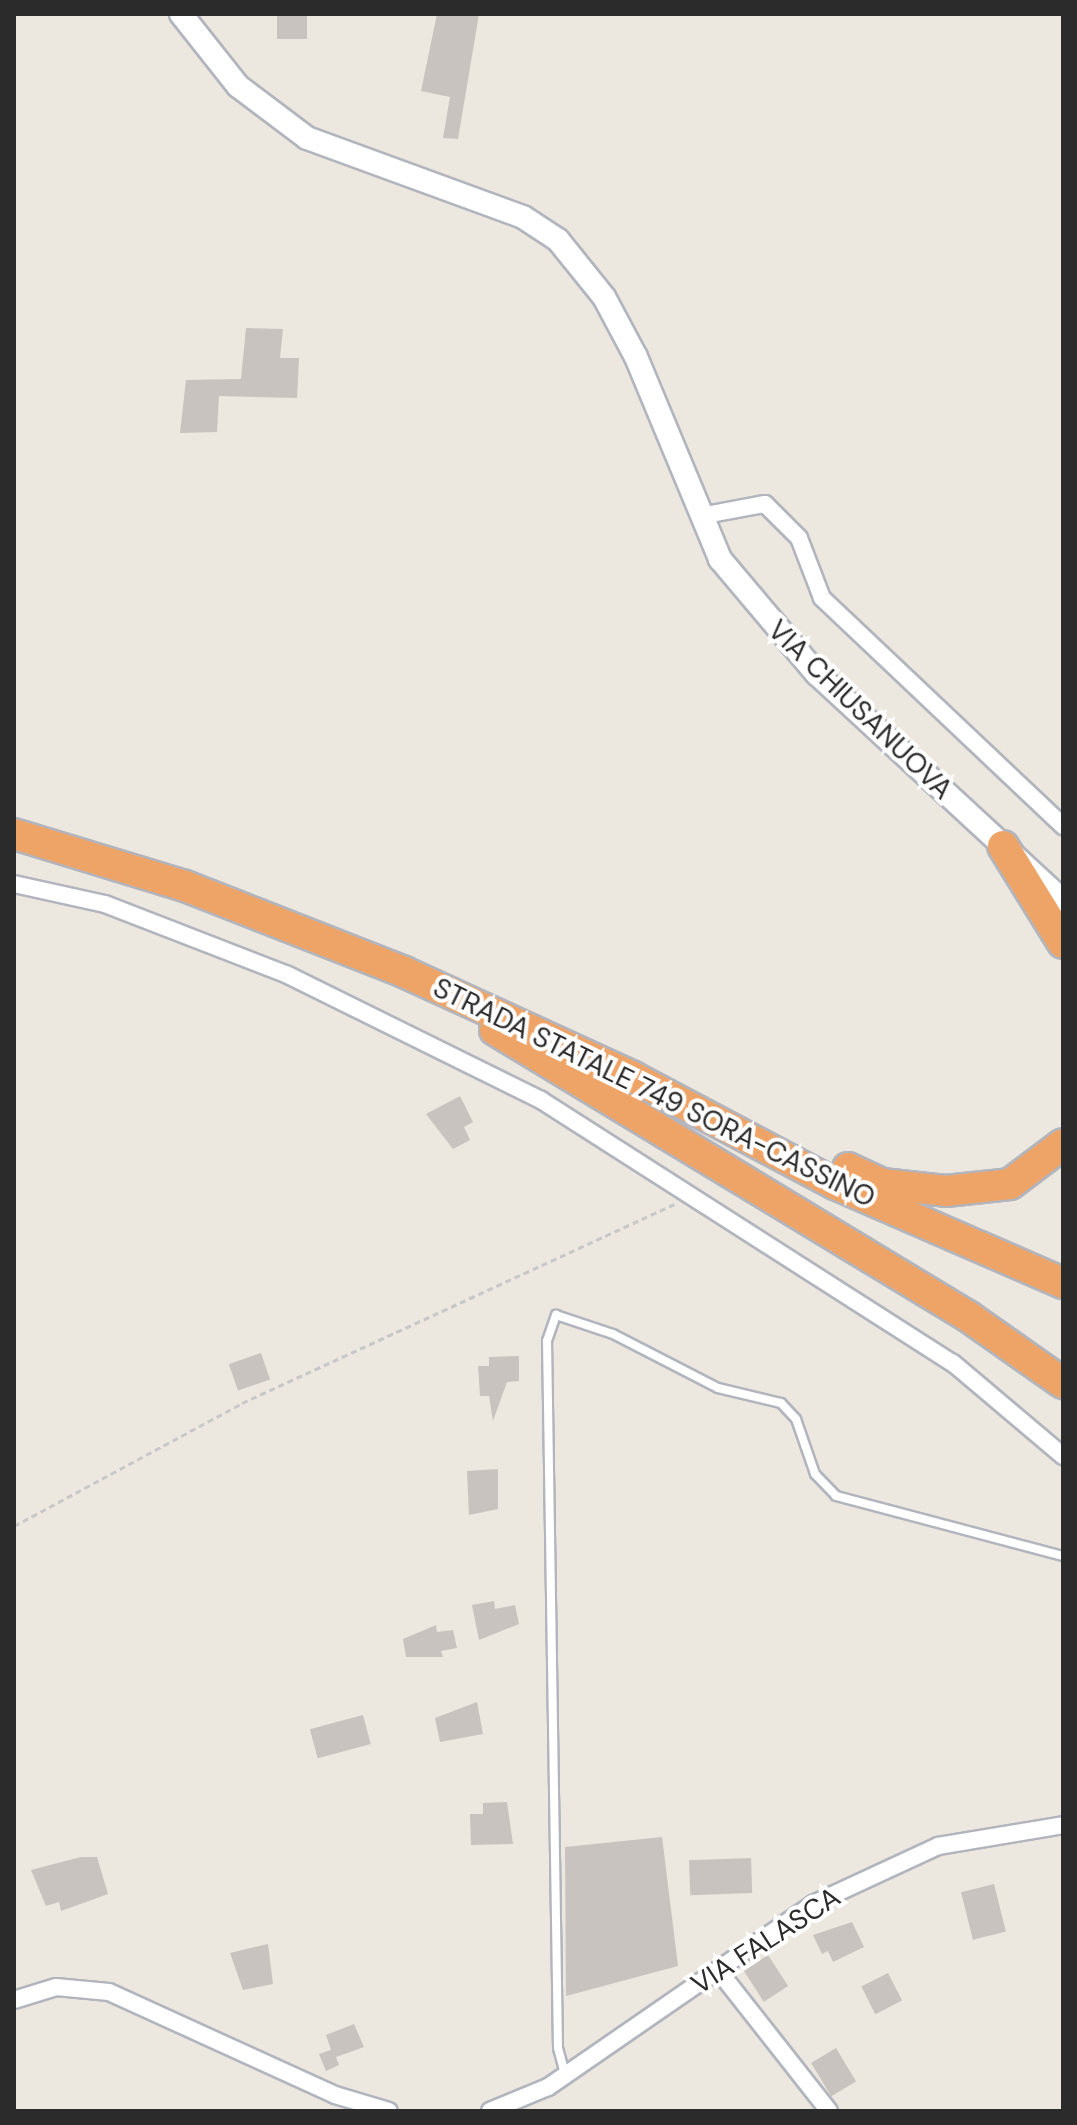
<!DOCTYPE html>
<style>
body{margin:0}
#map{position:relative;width:1077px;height:2125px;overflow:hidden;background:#ece7df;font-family:"DM Sans",sans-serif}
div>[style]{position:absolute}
.building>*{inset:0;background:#c8c3be;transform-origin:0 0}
.path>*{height:3px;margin-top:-1.5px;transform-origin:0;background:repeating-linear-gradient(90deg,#c8c8c8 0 6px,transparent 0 10px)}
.roads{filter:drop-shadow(2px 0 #b2b5bd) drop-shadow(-2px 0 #b2b5bd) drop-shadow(0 2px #b2b5bd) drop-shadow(0 -2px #b2b5bd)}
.lane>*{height:8px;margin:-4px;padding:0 4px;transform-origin:4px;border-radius:4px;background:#fff}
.street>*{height:16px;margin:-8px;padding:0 8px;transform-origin:8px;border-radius:8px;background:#fff}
.secondary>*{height:22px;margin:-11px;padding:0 11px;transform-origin:11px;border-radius:11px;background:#fff}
.highway>*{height:30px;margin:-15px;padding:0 15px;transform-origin:15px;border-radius:15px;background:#efa467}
span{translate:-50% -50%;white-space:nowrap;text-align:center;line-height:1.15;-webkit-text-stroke:8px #fff;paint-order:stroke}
.street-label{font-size:28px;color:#2b2b2b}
.frame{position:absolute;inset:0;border:16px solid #2b2b2b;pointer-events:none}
</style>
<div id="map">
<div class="building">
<i style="left:277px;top:14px;width:30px;height:25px"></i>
<i style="clip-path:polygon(437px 14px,479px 14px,458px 139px,443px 138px,450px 97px,421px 91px)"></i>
<i style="clip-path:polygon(246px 328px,283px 329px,280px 358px,299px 358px,297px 398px,219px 396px,217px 432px,180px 433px,186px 380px,241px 379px)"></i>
<i style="clip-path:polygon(460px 1096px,473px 1122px,464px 1127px,470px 1140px,453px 1149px,426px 1114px)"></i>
<i style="left:261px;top:1353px;width:28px;height:34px;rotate:71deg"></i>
<i style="clip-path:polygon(519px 1356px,519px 1381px,507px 1382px,493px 1421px,489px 1396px,480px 1396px,478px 1366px,489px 1366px,489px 1357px)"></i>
<i style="clip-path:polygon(498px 1469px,498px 1509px,469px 1515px,467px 1471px)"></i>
<i style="clip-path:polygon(494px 1601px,495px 1609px,515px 1605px,519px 1624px,479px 1640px,472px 1605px)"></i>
<i style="clip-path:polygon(436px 1625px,437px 1632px,453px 1630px,457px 1648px,441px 1651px,443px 1657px,406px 1657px,403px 1639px)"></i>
<i style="clip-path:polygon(477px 1702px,483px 1734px,440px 1742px,435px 1718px)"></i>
<i style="left:363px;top:1715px;width:30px;height:55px;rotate:75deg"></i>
<i style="clip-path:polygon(507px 1802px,513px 1844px,471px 1845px,470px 1814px,483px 1814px,483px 1803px)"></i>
<i style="clip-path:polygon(662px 1837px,678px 1966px,566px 1996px,565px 1847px)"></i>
<i style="clip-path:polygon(81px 1857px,97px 1857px,108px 1894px,61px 1911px,59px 1902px,46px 1906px,31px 1870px)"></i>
<i style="left:751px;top:1858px;width:35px;height:62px;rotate:88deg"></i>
<i style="left:994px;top:1884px;width:49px;height:34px;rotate:76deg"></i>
<i style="clip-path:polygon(852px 1922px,864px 1947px,833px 1962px,828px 1951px,822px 1954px,813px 1935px)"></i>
<i style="clip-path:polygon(268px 1944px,273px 1984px,243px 1990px,230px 1953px)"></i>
<i style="left:768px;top:1955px;width:37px;height:29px;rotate:57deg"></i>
<i style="left:888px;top:1973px;width:31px;height:30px;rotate:63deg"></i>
<i style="clip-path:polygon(354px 2024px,364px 2047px,336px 2057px,339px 2065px,326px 2071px,319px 2054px,331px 2050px,326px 2035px)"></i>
<i style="left:836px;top:2048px;width:39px;height:29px;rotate:59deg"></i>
</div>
<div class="path">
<i style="left:14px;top:1526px;width:259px;rotate:-28.3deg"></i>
<i style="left:242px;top:1403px;width:477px;rotate:-24.7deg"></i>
</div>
<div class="roads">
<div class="lane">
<i style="left:565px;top:2074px;width:27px;rotate:-105deg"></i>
<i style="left:558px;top:2048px;width:707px;rotate:-90.89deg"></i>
<i style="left:547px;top:1341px;width:28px;rotate:-71deg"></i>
<i style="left:556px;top:1315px;width:60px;rotate:18.4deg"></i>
<i style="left:613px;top:1334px;width:118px;rotate:27.2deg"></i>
<i style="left:718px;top:1388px;width:65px;rotate:13.4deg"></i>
<i style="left:781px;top:1403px;width:22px;rotate:47deg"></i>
<i style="left:796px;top:1419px;width:58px;rotate:70.9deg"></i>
<i style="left:815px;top:1474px;width:30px;rotate:46deg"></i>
<i style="left:836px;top:1496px;width:235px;rotate:14.8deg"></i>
</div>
<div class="street">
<i style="left:700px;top:516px;width:66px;rotate:-10.5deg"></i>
<i style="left:765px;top:504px;width:48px;rotate:45deg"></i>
<i style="left:799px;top:538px;width:64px;rotate:69deg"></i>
<i style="left:822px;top:598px;width:332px;rotate:43.4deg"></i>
<i style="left:14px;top:884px;width:93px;rotate:12.4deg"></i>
<i style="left:105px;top:904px;width:196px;rotate:21.2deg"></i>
<i style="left:288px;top:975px;width:282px;rotate:26.3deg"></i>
<i style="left:541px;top:1100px;width:489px;rotate:32.6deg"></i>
<i style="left:953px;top:1363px;width:144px;rotate:40.2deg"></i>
<i style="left:718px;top:1970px;width:179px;rotate:51.8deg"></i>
<i style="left:14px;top:2000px;width:44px;rotate:-17.2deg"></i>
<i style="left:56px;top:1987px;width:53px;rotate:5.4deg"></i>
<i style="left:109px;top:1992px;width:248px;rotate:24.5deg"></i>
<i style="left:335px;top:2095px;width:56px;rotate:16.5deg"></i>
<i style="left:490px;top:2111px;width:63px;rotate:-22.5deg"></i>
<i style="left:548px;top:2087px;width:322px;rotate:-34.6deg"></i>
<i style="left:813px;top:1904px;width:138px;rotate:-24.9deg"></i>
<i style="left:938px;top:1846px;width:127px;rotate:-9.5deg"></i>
</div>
<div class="secondary">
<i style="left:181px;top:14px;width:92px;rotate:51.6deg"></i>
<i style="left:238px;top:86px;width:86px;rotate:37deg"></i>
<i style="left:307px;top:138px;width:230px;rotate:20.1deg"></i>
<i style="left:523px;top:217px;width:42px;rotate:33.3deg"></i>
<i style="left:558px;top:240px;width:73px;rotate:51.1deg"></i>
<i style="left:604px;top:297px;width:68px;rotate:61.9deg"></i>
<i style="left:636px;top:357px;width:219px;rotate:67.4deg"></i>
<i style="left:720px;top:559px;width:150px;rotate:49.9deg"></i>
<i style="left:817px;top:674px;width:335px;rotate:42.7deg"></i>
</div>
<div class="highway">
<i style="left:14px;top:834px;width:179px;rotate:16.9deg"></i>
<i style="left:185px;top:886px;width:235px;rotate:21.4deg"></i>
<i style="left:404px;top:972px;width:252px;rotate:24.6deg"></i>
<i style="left:633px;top:1077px;width:229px;rotate:27.9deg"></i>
<i style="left:835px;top:1184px;width:249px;rotate:23.5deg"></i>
<i style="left:1003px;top:846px;width:114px;rotate:58.3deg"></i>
<i style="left:495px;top:1030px;width:554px;rotate:31.19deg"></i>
<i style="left:969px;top:1317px;width:115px;rotate:35.1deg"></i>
<i style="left:848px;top:1168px;width:38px;rotate:25deg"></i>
<i style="left:882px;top:1184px;width:64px;rotate:6.2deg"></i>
<i style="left:946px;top:1191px;width:64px;rotate:-6.2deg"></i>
<i style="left:1010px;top:1184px;width:66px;rotate:-37deg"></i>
</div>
</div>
<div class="street-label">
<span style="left:860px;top:710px;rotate:44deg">VIA CHIUSANUOVA</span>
<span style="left:654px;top:1093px;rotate:26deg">STRADA STATALE 749 SORA-CASSINO</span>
<span style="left:766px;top:1941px;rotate:-33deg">VIA FALASCA</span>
</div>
<div class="frame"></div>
</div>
